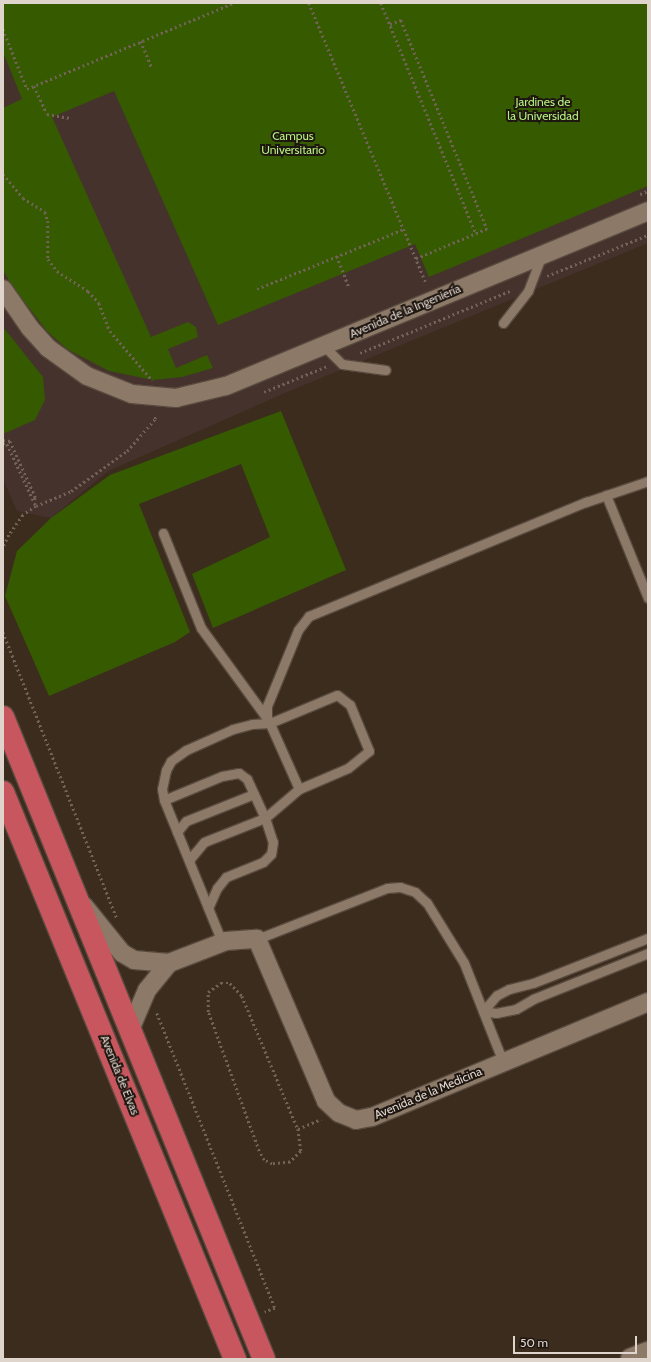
<!DOCTYPE html>
<meta charset="utf-8">
<style>
body{margin:0}
#map{position:relative;width:651px;height:1362px;overflow:hidden;background:#3c2c1e;font-family:Cabin,sans-serif}
div>[style]{position:absolute}
.education>*{inset:0;background:#45322c}
.green>*{inset:0;background:#355a00}
.path>*{height:2.5px;margin-top:-1.25px;transform-origin:0;background:repeating-linear-gradient(90deg,#716357 0 2px,transparent 0 5px)}
.roads{filter:drop-shadow(1px 0 #584a3e) drop-shadow(-1px 0 #584a3e) drop-shadow(0 1px #584a3e) drop-shadow(0 -1px #584a3e)}
.lane>*{height:9px;margin:-4.5px;padding:0 4.5px;transform-origin:4.5px;border-radius:4.5px;background:#8c7968}
.street>*{height:18px;margin:-9px;padding:0 9px;transform-origin:9px;border-radius:9px;background:#8c7968}
.secondary>*{height:22px;margin:-11px;padding:0 11px;transform-origin:11px;border-radius:11px;background:#8c7968}
.highway>*{height:22px;margin:-11px;padding:0 11px;transform-origin:11px;border-radius:11px;background:#c8565e}
span{translate:-50% -50%;white-space:nowrap;text-align:center;line-height:1.15;-webkit-text-stroke:4px #1e1610;paint-order:stroke}
.park-label{font-size:12px;color:#b5ef7e}
.street-label{font-size:12px;color:#e0d5cd}
.frame{position:absolute;inset:0;border:4px solid #e0d5cd;pointer-events:none}
.scale{position:absolute;left:513px;top:1336px;width:124px;height:18px;box-sizing:border-box;border:2px solid #e0d5cd;border-top:0;padding-left:5px;font-size:12px;line-height:14px;white-space:nowrap;color:#e0d5cd;-webkit-text-stroke:3px #1e1610;paint-order:stroke}
</style>
<div id="map">
<div class="education">
<i style="clip-path:polygon(3px 3px,648px 3px,648px 243px,287px 392px,108px 471px,51px 518px,17px 511px,3px 479px)"></i>
</div>
<div class="green">
<i style="clip-path:polygon(3px 3px,648px 3px,648px 186px,429px 277px,415px 244px,218px 325px,114px 91px,52px 117px,151px 337px,188px 322px,196px 327px,198px 337px,168px 349px,176px 368px,207px 355px,213px 368px,182px 377px,153px 380px,109px 371px,67px 349px,47px 331px,12px 286px,3px 270px,3px 108px,22px 99px,3px 52px)"></i>
<i style="clip-path:polygon(3px 327px,43px 377px,45px 400px,35px 420px,3px 434px)"></i>
<i style="clip-path:polygon(281px 411px,346px 570px,213px 628px,192px 574px,270px 537px,241px 464px,139px 504px,190px 632px,175px 642px,49px 696px,5px 596px,17px 551px,51px 518px,110px 475px)"></i>
</div>
<div class="path">
<i style="left:309px;top:3px;width:303px;rotate:67.3deg"></i>
<i style="left:381px;top:3px;width:249px;rotate:67.6deg"></i>
<i style="left:390px;top:24px;width:12px;rotate:-20deg"></i>
<i style="left:401px;top:20px;width:226px;rotate:67.6deg"></i>
<i style="left:487px;top:229px;width:77px;rotate:157.1deg"></i>
<i style="left:3px;top:29px;width:65px;rotate:68.2deg"></i>
<i style="left:27px;top:89px;width:224px;rotate:-22.6deg"></i>
<i style="left:141px;top:41px;width:29px;rotate:68deg"></i>
<i style="left:34px;top:86px;width:31px;rotate:65deg"></i>
<i style="left:47px;top:114px;width:23px;rotate:10deg"></i>
<i style="left:3px;top:174px;width:31px;rotate:50deg"></i>
<i style="left:23px;top:198px;width:26px;rotate:32deg"></i>
<i style="left:45px;top:212px;width:9px;rotate:72deg"></i>
<i style="left:48px;top:221px;width:38px;rotate:90deg"></i>
<i style="left:48px;top:259px;width:15px;rotate:53deg"></i>
<i style="left:57px;top:271px;width:37px;rotate:33deg"></i>
<i style="left:88px;top:291px;width:16px;rotate:47deg"></i>
<i style="left:99px;top:303px;width:30px;rotate:69deg"></i>
<i style="left:110px;top:331px;width:65px;rotate:49.4deg"></i>
<i style="left:640px;top:194px;width:9px;rotate:-21deg"></i>
<i style="left:337px;top:256px;width:33px;rotate:69deg"></i>
<i style="left:547px;top:276px;width:109px;rotate:-22.1deg"></i>
<i style="left:257px;top:289px;width:159px;rotate:-22.2deg"></i>
<i style="left:360px;top:353px;width:165px;rotate:-22.5deg"></i>
<i style="left:264px;top:392px;width:68px;rotate:-22.4deg"></i>
<i style="left:3px;top:440px;width:7px;rotate:8deg"></i>
<i style="left:10px;top:441px;width:63px;rotate:65.5deg"></i>
<i style="left:36px;top:498px;width:4px;rotate:146deg"></i>
<i style="left:3px;top:444px;width:4px"></i>
<i style="left:7px;top:444px;width:68px;rotate:64.9deg"></i>
<i style="left:36px;top:506px;width:16px;rotate:145deg"></i>
<i style="left:23px;top:515px;width:24px;rotate:125deg"></i>
<i style="left:9px;top:535px;width:14px;rotate:115deg"></i>
<i style="left:36px;top:506px;width:38px;rotate:-23deg"></i>
<i style="left:71px;top:491px;width:69px;rotate:-35.5deg"></i>
<i style="left:127px;top:451px;width:43px;rotate:-48.8deg"></i>
<i style="left:155px;top:419px;width:5px;rotate:-79deg"></i>
<i style="left:3px;top:632px;width:308px;rotate:68.3deg"></i>
<i style="left:221px;top:983px;width:9px"></i>
<i style="left:230px;top:983px;width:18px;rotate:47deg"></i>
<i style="left:242px;top:996px;width:144px;rotate:67.2deg"></i>
<i style="left:298px;top:1129px;width:22px;rotate:82deg"></i>
<i style="left:301px;top:1151px;width:16px;rotate:135deg"></i>
<i style="left:290px;top:1162px;width:18px;rotate:174deg"></i>
<i style="left:272px;top:1164px;width:9px;rotate:-153deg"></i>
<i style="left:264px;top:1160px;width:10px;rotate:-119deg"></i>
<i style="left:259px;top:1151px;width:148px;rotate:-110.1deg"></i>
<i style="left:208px;top:1012px;width:20px;rotate:-90deg"></i>
<i style="left:208px;top:992px;width:16px;rotate:-35deg"></i>
<i style="left:157px;top:1013px;width:318px;rotate:68.2deg"></i>
<i style="left:275px;top:1308px;width:11px;rotate:158deg"></i>
<i style="left:298px;top:1129px;width:25px;rotate:-23deg"></i>
</div>
<div class="roads">
<div class="lane">
<i style="left:503px;top:323px;width:41px;rotate:-52deg"></i>
<i style="left:528px;top:291px;width:39px;rotate:-69deg"></i>
<i style="left:323px;top:345px;width:27px;rotate:45deg"></i>
<i style="left:342px;top:364px;width:44px;rotate:7.8deg"></i>
<i style="left:606px;top:495px;width:111px;rotate:67.8deg"></i>
<i style="left:163px;top:533px;width:102px;rotate:68.2deg"></i>
<i style="left:201px;top:628px;width:114px;rotate:53.9deg"></i>
<i style="left:299px;top:789px;width:79px;rotate:-114deg"></i>
<i style="left:267px;top:717px;width:11px;rotate:-90deg"></i>
<i style="left:267px;top:706px;width:82px;rotate:-67.8deg"></i>
<i style="left:298px;top:630px;width:18px;rotate:-52deg"></i>
<i style="left:309px;top:616px;width:300px;rotate:-22.4deg"></i>
<i style="left:586px;top:502px;width:65px;rotate:-18.7deg"></i>
<i style="left:164px;top:800px;width:63px;rotate:-22.5deg"></i>
<i style="left:222px;top:776px;width:17px;rotate:-10deg"></i>
<i style="left:239px;top:773px;width:10px;rotate:37deg"></i>
<i style="left:247px;top:779px;width:43px;rotate:65.2deg"></i>
<i style="left:265px;top:818px;width:25px;rotate:72deg"></i>
<i style="left:273px;top:842px;width:12px;rotate:99deg"></i>
<i style="left:271px;top:854px;width:11px;rotate:135deg"></i>
<i style="left:263px;top:862px;width:40px;rotate:158deg"></i>
<i style="left:226px;top:877px;width:14px;rotate:129deg"></i>
<i style="left:217px;top:888px;width:22px;rotate:114deg"></i>
<i style="left:177px;top:832px;width:14px;rotate:-51deg"></i>
<i style="left:186px;top:821px;width:73px;rotate:-21.7deg"></i>
<i style="left:189px;top:860px;width:23px;rotate:-50deg"></i>
<i style="left:204px;top:842px;width:66px;rotate:-21.5deg"></i>
<i style="left:265px;top:818px;width:45px;rotate:-40.5deg"></i>
<i style="left:299px;top:789px;width:53px;rotate:-23.2deg"></i>
<i style="left:348px;top:768px;width:27px;rotate:-39deg"></i>
<i style="left:369px;top:751px;width:50px;rotate:-112.4deg"></i>
<i style="left:350px;top:705px;width:16px;rotate:-142deg"></i>
<i style="left:337px;top:695px;width:73px;rotate:157.3deg"></i>
<i style="left:270px;top:723px;width:18px;rotate:177deg"></i>
<i style="left:252px;top:724px;width:20px;rotate:165deg"></i>
<i style="left:233px;top:729px;width:51px;rotate:155.9deg"></i>
<i style="left:186px;top:750px;width:19px;rotate:144deg"></i>
<i style="left:171px;top:761px;width:10px;rotate:119deg"></i>
<i style="left:166px;top:770px;width:19px;rotate:102deg"></i>
<i style="left:162px;top:789px;width:11px;rotate:80deg"></i>
<i style="left:164px;top:800px;width:153px;rotate:67.8deg"></i>
<i style="left:648px;top:938px;width:123px;rotate:158.6deg"></i>
<i style="left:533px;top:983px;width:25px;rotate:166deg"></i>
<i style="left:509px;top:989px;width:13px;rotate:153deg"></i>
<i style="left:497px;top:995px;width:21px;rotate:131deg"></i>
<i style="left:483px;top:1011px;width:13px;rotate:9deg"></i>
<i style="left:496px;top:1013px;width:20px;rotate:-11deg"></i>
<i style="left:516px;top:1009px;width:20px;rotate:-30deg"></i>
<i style="left:533px;top:999px;width:124px;rotate:-21.8deg"></i>
<i style="left:257px;top:939px;width:140px;rotate:-21.4deg"></i>
<i style="left:387px;top:888px;width:13px;rotate:-4deg"></i>
<i style="left:400px;top:887px;width:16px;rotate:18deg"></i>
<i style="left:415px;top:892px;width:16px;rotate:43deg"></i>
<i style="left:427px;top:903px;width:70px;rotate:58.3deg"></i>
<i style="left:464px;top:963px;width:106px;rotate:68.5deg"></i>
</div>
<div class="street">
<i style="left:3px;top:289px;width:47px;rotate:55.3deg"></i>
<i style="left:30px;top:328px;width:27px;rotate:48deg"></i>
<i style="left:48px;top:348px;width:48px;rotate:35.7deg"></i>
<i style="left:87px;top:376px;width:48px;rotate:21.8deg"></i>
<i style="left:132px;top:394px;width:44px;rotate:5.2deg"></i>
<i style="left:176px;top:398px;width:51px;rotate:-13.5deg"></i>
<i style="left:226px;top:386px;width:457px;rotate:-22.5deg"></i>
<i style="left:84px;top:906px;width:60px;rotate:51deg"></i>
<i style="left:122px;top:953px;width:14px;rotate:30deg"></i>
<i style="left:134px;top:960px;width:35px;rotate:5deg"></i>
<i style="left:169px;top:963px;width:35px;rotate:129deg"></i>
<i style="left:147px;top:990px;width:43px;rotate:113deg"></i>
<i style="left:169px;top:963px;width:61px;rotate:-21.1deg"></i>
<i style="left:226px;top:941px;width:31px;rotate:-4deg"></i>
<i style="left:257px;top:939px;width:176px;rotate:66.9deg"></i>
<i style="left:326px;top:1101px;width:18px;rotate:43deg"></i>
<i style="left:339px;top:1113px;width:18px;rotate:22deg"></i>
<i style="left:356px;top:1120px;width:16px;rotate:-11deg"></i>
<i style="left:372px;top:1117px;width:299px;rotate:-22.6deg"></i>
</div>
<div class="secondary">
<i style="left:632px;top:1359px;width:17px;rotate:-21deg"></i>
</div>
<div class="highway">
<i style="left:3px;top:717px;width:693px;rotate:67.88deg"></i>
<i style="left:3px;top:792px;width:613px;rotate:67.75deg"></i>
</div>
</div>
<div class="park-label">
<span style="left:543px;top:109px">Jardines de<br>la Universidad</span>
<span style="left:293px;top:143px">Campus<br>Universitario</span>
</div>
<div class="street-label">
<span style="left:405px;top:311px;rotate:-23deg">Avenida de la Ingeniería</span>
<span style="left:120px;top:1075px;rotate:68deg">Avenida de Elvas</span>
<span style="left:428px;top:1093px;rotate:-23deg">Avenida de la Medicina</span>
</div>
<div class="frame"></div>
<div class="scale">50 m</div>
</div>
